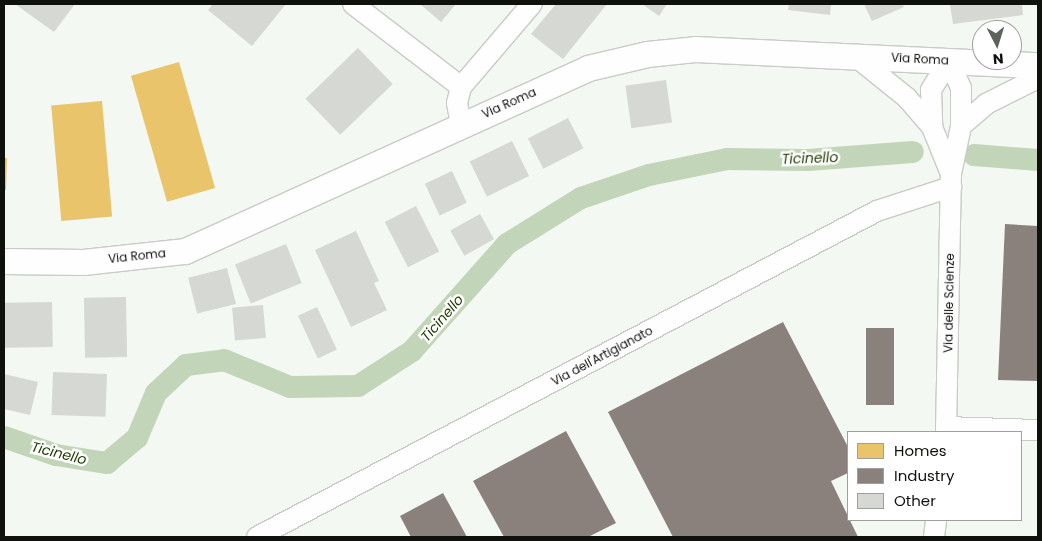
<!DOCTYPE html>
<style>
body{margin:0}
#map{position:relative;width:1042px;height:541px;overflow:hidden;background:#f4f8f2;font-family:Poppins,sans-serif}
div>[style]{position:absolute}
.homes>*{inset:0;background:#e9c46a;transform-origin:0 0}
.industry>*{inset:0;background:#8a817c;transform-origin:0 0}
.canal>*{height:22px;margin:-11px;padding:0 11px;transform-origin:11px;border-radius:11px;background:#c3d5b8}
.building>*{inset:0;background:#d5d8d3;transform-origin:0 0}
.roads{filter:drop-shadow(1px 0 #c8cbc7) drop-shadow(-1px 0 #c8cbc7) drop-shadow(0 1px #c8cbc7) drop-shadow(0 -1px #c8cbc7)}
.minor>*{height:20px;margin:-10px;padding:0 10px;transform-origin:10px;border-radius:10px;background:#fdfefd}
.tertiary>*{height:25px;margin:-12.5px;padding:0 12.5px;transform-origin:12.5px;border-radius:12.5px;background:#fdfefd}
span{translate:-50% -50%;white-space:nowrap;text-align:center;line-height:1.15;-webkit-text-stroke:5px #fff;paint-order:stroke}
.street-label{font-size:12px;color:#0e110c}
.water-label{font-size:14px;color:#1e3b00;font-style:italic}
.frame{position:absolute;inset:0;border:5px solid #0e110c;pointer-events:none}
.legend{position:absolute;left:847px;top:431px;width:175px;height:90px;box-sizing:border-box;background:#fff;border:1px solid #9fa09e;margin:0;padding:6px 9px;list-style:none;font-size:15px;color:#0e110c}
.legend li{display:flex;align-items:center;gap:10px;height:25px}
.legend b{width:25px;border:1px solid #9fa09e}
.north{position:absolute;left:972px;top:20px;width:50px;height:50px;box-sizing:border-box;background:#fff;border:1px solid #9fa09e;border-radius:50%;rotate:175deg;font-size:14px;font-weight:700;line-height:20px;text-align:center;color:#0e110c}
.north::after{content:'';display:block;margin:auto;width:18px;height:22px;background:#5e625c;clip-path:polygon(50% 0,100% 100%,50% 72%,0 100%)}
</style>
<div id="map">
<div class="homes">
<i style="left:179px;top:62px;width:131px;height:50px;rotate:74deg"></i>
<i style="left:102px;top:101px;width:116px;height:51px;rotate:85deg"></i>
<i style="clip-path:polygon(4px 158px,7px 158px,6px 190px,4px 190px)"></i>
</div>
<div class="industry">
<i style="clip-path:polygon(1005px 224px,1038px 226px,1038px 381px,998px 380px)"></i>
<i style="clip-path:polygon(783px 322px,848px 447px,848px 473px,831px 481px,858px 537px,673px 537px,608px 412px)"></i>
<i style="left:866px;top:328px;width:28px;height:77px"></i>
<i style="clip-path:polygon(566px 431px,616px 523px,588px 537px,504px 537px,473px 481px)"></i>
<i style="clip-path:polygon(443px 493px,467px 537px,411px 537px,400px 516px)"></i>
</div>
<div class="canal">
<i style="left:974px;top:155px;width:64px;rotate:4.5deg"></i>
<i style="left:4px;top:437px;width:55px;rotate:19.1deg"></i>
<i style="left:56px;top:455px;width:52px;rotate:8.9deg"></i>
<i style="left:107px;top:463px;width:39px;rotate:-40deg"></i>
<i style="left:137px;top:438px;width:49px;rotate:-67.1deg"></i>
<i style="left:156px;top:393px;width:41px;rotate:-43deg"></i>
<i style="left:186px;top:365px;width:38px;rotate:-7deg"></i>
<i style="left:224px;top:360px;width:71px;rotate:22.2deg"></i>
<i style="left:290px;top:387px;width:68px;rotate:-0.8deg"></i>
<i style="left:358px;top:386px;width:64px;rotate:-32.9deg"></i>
<i style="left:412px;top:351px;width:143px;rotate:-48.4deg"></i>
<i style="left:507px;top:244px;width:87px;rotate:-31.9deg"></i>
<i style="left:581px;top:198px;width:72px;rotate:-18.7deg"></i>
<i style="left:649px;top:175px;width:80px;rotate:-11.6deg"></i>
<i style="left:727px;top:159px;width:81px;rotate:0.7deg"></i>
<i style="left:808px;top:160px;width:105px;rotate:-4.4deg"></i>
</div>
<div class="building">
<i style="clip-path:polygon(15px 4px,75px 4px,54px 32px)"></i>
<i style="clip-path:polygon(213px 4px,286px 4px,252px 46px,208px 10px)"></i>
<i style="clip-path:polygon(420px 4px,456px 4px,441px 22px)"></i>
<i style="clip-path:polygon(556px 4px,607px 4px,563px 59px,531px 34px)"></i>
<i style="clip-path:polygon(642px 4px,667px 4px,659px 16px)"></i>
<i style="clip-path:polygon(789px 4px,831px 4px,830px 15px,788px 10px)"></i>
<i style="clip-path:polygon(864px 4px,902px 4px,904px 7px,872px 21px)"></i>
<i style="clip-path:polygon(950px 4px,1022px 4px,1023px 15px,953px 24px)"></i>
<i style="left:358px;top:48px;width:50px;height:73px;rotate:46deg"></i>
<i style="left:666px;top:80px;width:43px;height:41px;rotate:82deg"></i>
<i style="left:568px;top:118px;width:34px;height:45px;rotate:63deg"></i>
<i style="left:512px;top:141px;width:39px;height:47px;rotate:64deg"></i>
<i style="left:452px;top:171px;width:35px;height:30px;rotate:65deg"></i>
<i style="left:416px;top:206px;width:51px;height:35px;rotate:63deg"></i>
<i style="left:480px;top:214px;width:29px;height:34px;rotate:61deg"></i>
<i style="clip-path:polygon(356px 231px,379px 281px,374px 283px,387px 310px,351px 327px,315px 250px)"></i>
<i style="left:286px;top:244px;width:42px;height:55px;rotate:68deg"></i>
<i style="left:227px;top:268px;width:37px;height:40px;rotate:76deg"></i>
<i style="left:126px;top:297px;width:60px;height:42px;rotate:89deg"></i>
<i style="left:52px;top:302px;width:45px;height:48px;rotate:89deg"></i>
<i style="left:263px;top:305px;width:33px;height:31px;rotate:85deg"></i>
<i style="left:317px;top:307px;width:47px;height:21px;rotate:65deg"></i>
<i style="left:53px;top:372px;width:54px;height:43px;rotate:2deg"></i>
<i style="clip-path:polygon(4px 374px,38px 382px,30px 415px,4px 409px)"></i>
</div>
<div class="roads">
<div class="minor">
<i style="left:353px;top:4px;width:136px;rotate:37.5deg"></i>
<i style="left:855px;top:56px;width:67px;rotate:38.9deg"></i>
<i style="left:907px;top:98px;width:38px;rotate:49deg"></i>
<i style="left:949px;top:61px;width:34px;rotate:122deg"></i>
<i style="left:931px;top:90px;width:37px;rotate:88deg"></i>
<i style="left:932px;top:127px;width:51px;rotate:68deg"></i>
<i style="left:461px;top:124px;width:21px;rotate:-101deg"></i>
<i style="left:457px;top:103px;width:16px;rotate:-76deg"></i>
<i style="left:461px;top:87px;width:109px;rotate:-49.5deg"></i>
<i style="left:961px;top:126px;width:33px;rotate:-41deg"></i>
<i style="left:986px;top:104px;width:58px;rotate:-26.6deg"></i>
<i style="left:946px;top:427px;width:92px;rotate:1.9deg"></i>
<i style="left:946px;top:432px;width:258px;rotate:-88.9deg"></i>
<i style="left:951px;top:174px;width:49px;rotate:-78.2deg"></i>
<i style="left:961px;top:126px;width:38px;rotate:-90deg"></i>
<i style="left:961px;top:88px;width:30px;rotate:-114deg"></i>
<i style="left:257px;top:537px;width:700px;rotate:-27.74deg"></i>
<i style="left:877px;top:211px;width:78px;rotate:-18deg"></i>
<i style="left:934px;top:537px;width:17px;rotate:-83deg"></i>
</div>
<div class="tertiary">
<i style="left:4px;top:261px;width:79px;rotate:0.7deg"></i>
<i style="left:83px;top:262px;width:103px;rotate:-6.2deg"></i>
<i style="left:185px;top:251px;width:443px;rotate:-24.4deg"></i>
<i style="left:588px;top:68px;width:61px;rotate:-13.3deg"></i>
<i style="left:647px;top:54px;width:48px;rotate:-5.9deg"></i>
<i style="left:695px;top:49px;width:343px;rotate:2.7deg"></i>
</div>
</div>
<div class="street-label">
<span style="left:920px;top:59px;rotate:3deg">Via Roma</span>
<span style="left:509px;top:103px;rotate:-24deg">Via Roma</span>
<span style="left:137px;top:256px;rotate:-6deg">Via Roma</span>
<span style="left:949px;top:303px;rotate:-89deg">Via delle Scienze</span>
<span style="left:602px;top:356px;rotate:-28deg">Via dell'Artigianato</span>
</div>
<div class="water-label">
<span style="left:810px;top:158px;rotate:-2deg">Ticinello</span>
<span style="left:442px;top:318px;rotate:-49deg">Ticinello</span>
<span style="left:59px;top:453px;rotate:14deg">Ticinello</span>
</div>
<div class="frame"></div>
<ul class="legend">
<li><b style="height:14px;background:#e9c46a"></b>Homes</li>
<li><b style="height:14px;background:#8a817c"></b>Industry</li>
<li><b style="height:14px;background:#d5d8d3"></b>Other</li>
</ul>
<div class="north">N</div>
</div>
